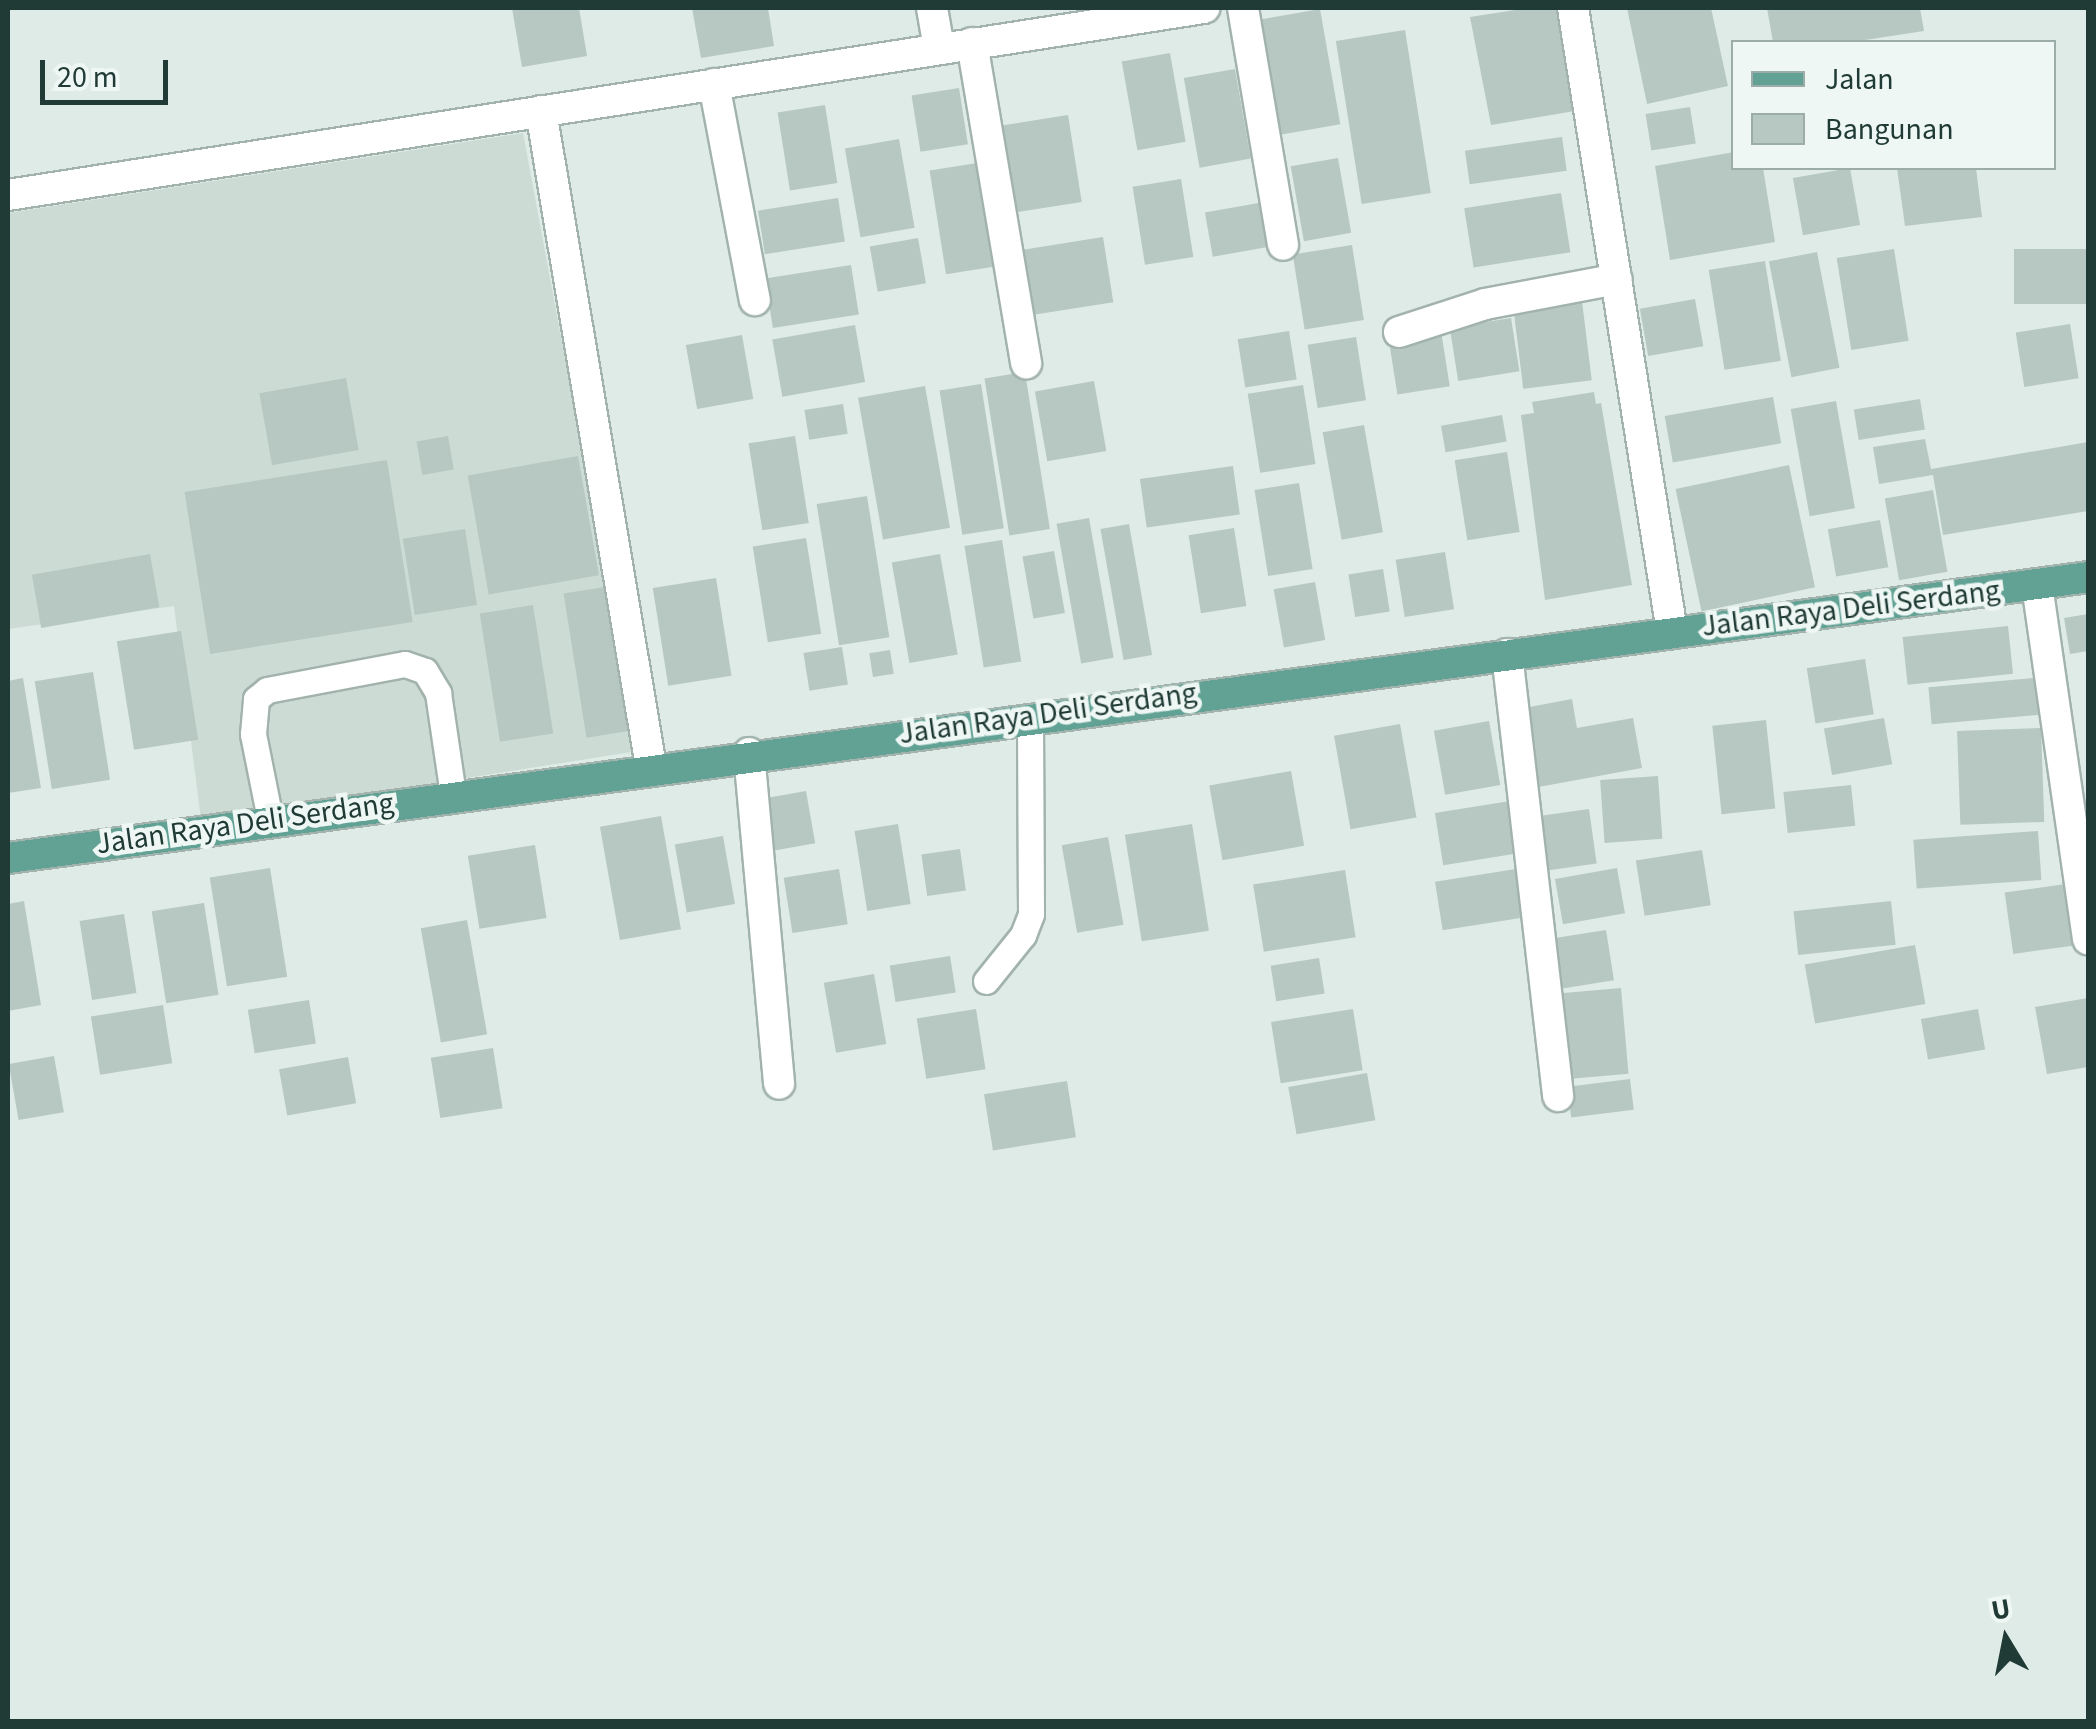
<!DOCTYPE html>
<style>
body{margin:0}
#map{position:relative;width:2096px;height:1729px;overflow:hidden;background:#dfebe6;font-family:"Source Sans 3",sans-serif}
div>[style]{position:absolute}
.built>*{inset:0;background:#cddbd5}
.building>*{inset:0;background:#b7c8c2;transform-origin:0 0}
.roads{filter:drop-shadow(2px 0 #a2b3ad) drop-shadow(-2px 0 #a2b3ad) drop-shadow(0 2px #a2b3ad) drop-shadow(0 -2px #a2b3ad)}
.lane>*{height:25px;margin:-12.5px;padding:0 12.5px;transform-origin:12.5px;border-radius:12.5px;background:#fff}
.street>*{height:30px;margin:-15px;padding:0 15px;transform-origin:15px;border-radius:15px;background:#fff}
.primary>*{height:30px;margin:-15px;padding:0 15px;transform-origin:15px;border-radius:15px;background:#62a295}
span{translate:-50% -50%;white-space:nowrap;text-align:center;line-height:1.15;-webkit-text-stroke:9px #eff7f4;paint-order:stroke}
.street-label{font-size:30px;color:#203b35}
.frame{position:absolute;inset:0;border:10px solid #203b35;pointer-events:none}
.legend{position:absolute;left:1731px;top:40px;width:325px;height:130px;box-sizing:border-box;background:#eff7f4;border:2px solid #9caca8;margin:0;padding:12px 18px;list-style:none;font-size:30px;color:#203b35}
.legend li{display:flex;align-items:center;gap:20px;height:50px}
.legend b{width:50px;border:2px solid #9caca8}
.north{position:absolute;left:1956px;top:1589px;width:100px;height:100px;-webkit-text-stroke:8px #eff7f4;paint-order:stroke;rotate:350deg;font-size:28px;font-weight:700;line-height:40px;text-align:center;color:#203b35}
.north::after{content:'';display:block;margin:auto;width:35px;height:45px;background:#203b35;clip-path:polygon(50% 0,100% 100%,50% 72%,0 100%)}
.scale{position:absolute;left:40px;top:60px;width:128px;height:45px;box-sizing:border-box;border:5px solid #203b35;border-top:0;padding-left:12px;font-size:30px;line-height:35px;white-space:nowrap;color:#203b35;-webkit-text-stroke:8px #eff7f4;paint-order:stroke}
</style>
<div id="map">
<div class="built">
<i style="clip-path:polygon(523px 133px,638px 751px,201px 820px,174px 606px,8px 629px,8px 213px)"></i>
</div>
<div class="building">
<i style="clip-path:polygon(512px 8px,579px 8px,587px 56px,522px 67px)"></i>
<i style="clip-path:polygon(692px 8px,768px 8px,774px 46px,701px 58px)"></i>
<i style="clip-path:polygon(1528px 8px,1557px 8px,1575px 111px,1491px 125px,1470px 17px)"></i>
<i style="clip-path:polygon(1627px 8px,1711px 8px,1728px 86px,1647px 104px)"></i>
<i style="clip-path:polygon(1767px 8px,1920px 8px,1924px 31px,1852px 42px,1773px 42px)"></i>
<i style="left:1320px;top:9px;width:117px;height:61px;rotate:80deg"></i>
<i style="left:1405px;top:30px;width:165px;height:70px;rotate:81deg"></i>
<i style="left:1170px;top:53px;width:90px;height:49px;rotate:80deg"></i>
<i style="left:1235px;top:69px;width:91px;height:52px;rotate:80deg"></i>
<i style="left:959px;top:88px;width:57px;height:48px;rotate:81deg"></i>
<i style="left:825px;top:105px;width:79px;height:48px;rotate:81deg"></i>
<i style="left:1690px;top:107px;width:37px;height:45px;rotate:81deg"></i>
<i style="left:1068px;top:115px;width:88px;height:75px;rotate:81deg"></i>
<i style="left:1562px;top:137px;width:34px;height:98px;rotate:82deg"></i>
<i style="left:899px;top:139px;width:90px;height:55px;rotate:80deg"></i>
<i style="clip-path:polygon(1734px 152px,1734px 168px,1763px 168px,1775px 242px,1670px 260px,1655px 166px)"></i>
<i style="left:1338px;top:158px;width:76px;height:48px;rotate:80deg"></i>
<i style="left:977px;top:163px;width:105px;height:48px;rotate:81deg"></i>
<i style="left:1850px;top:168px;width:58px;height:58px;rotate:80deg"></i>
<i style="clip-path:polygon(1897px 168px,1976px 168px,1982px 217px,1905px 226px)"></i>
<i style="left:1181px;top:179px;width:79px;height:49px;rotate:81deg"></i>
<i style="left:1561px;top:193px;width:60px;height:98px;rotate:81deg"></i>
<i style="left:838px;top:198px;width:44px;height:81px;rotate:81deg"></i>
<i style="left:1264px;top:202px;width:45px;height:60px;rotate:80deg"></i>
<i style="left:1103px;top:237px;width:66px;height:84px;rotate:81deg"></i>
<i style="left:918px;top:238px;width:46px;height:49px;rotate:80deg"></i>
<i style="left:1352px;top:245px;width:76px;height:60px;rotate:81deg"></i>
<i style="left:1894px;top:249px;width:93px;height:58px;rotate:81deg"></i>
<i style="left:2088px;top:249px;width:55px;height:74px;rotate:90deg"></i>
<i style="left:1817px;top:252px;width:118px;height:49px;rotate:79deg"></i>
<i style="left:1765px;top:261px;width:101px;height:57px;rotate:81deg"></i>
<i style="left:851px;top:265px;width:50px;height:87px;rotate:81deg"></i>
<i style="left:1581px;top:293px;width:88px;height:69px;rotate:83deg"></i>
<i style="left:1695px;top:299px;width:48px;height:56px;rotate:80deg"></i>
<i style="left:1511px;top:318px;width:54px;height:62px;rotate:81deg"></i>
<i style="left:2070px;top:324px;width:55px;height:55px;rotate:81deg"></i>
<i style="left:855px;top:325px;width:58px;height:84px;rotate:80deg"></i>
<i style="left:1289px;top:331px;width:49px;height:52px;rotate:81deg"></i>
<i style="left:1441px;top:331px;width:56px;height:53px;rotate:81deg"></i>
<i style="left:742px;top:335px;width:65px;height:57px;rotate:80deg"></i>
<i style="left:1356px;top:337px;width:64px;height:49px;rotate:81deg"></i>
<i style="left:1025px;top:372px;width:159px;height:41px;rotate:81deg"></i>
<i style="left:346px;top:378px;width:73px;height:88px;rotate:80deg"></i>
<i style="left:1094px;top:381px;width:71px;height:60px;rotate:80deg"></i>
<i style="left:981px;top:384px;width:146px;height:42px;rotate:81deg"></i>
<i style="left:1303px;top:385px;width:80px;height:56px;rotate:81deg"></i>
<i style="left:925px;top:386px;width:144px;height:68px;rotate:80deg"></i>
<i style="clip-path:polygon(1594px 392px,1596px 404px,1601px 403px,1632px 585px,1545px 600px,1521px 415px,1534px 413px,1532px 402px)"></i>
<i style="left:1773px;top:397px;width:47px;height:110px;rotate:80deg"></i>
<i style="left:1920px;top:399px;width:31px;height:67px;rotate:81deg"></i>
<i style="left:1836px;top:401px;width:109px;height:46px;rotate:80deg"></i>
<i style="left:843px;top:404px;width:30px;height:39px;rotate:81deg"></i>
<i style="left:1502px;top:415px;width:27px;height:62px;rotate:80deg"></i>
<i style="left:1364px;top:425px;width:109px;height:42px;rotate:80deg"></i>
<i style="left:448px;top:436px;width:34px;height:32px;rotate:80deg"></i>
<i style="left:795px;top:436px;width:88px;height:47px;rotate:81deg"></i>
<i style="clip-path:polygon(1925px 439px,1931px 469px,2088px 442px,2088px 511px,1943px 535px,1933px 475px,1879px 484px,1873px 447px)"></i>
<i style="left:1507px;top:452px;width:81px;height:53px;rotate:81deg"></i>
<i style="left:578px;top:456px;width:121px;height:112px;rotate:80deg"></i>
<i style="left:387px;top:460px;width:164px;height:205px;rotate:81deg"></i>
<i style="left:1789px;top:465px;width:125px;height:116px;rotate:78deg"></i>
<i style="left:1233px;top:466px;width:49px;height:94px;rotate:82deg"></i>
<i style="left:1299px;top:483px;width:87px;height:45px;rotate:81deg"></i>
<i style="left:1933px;top:490px;width:83px;height:49px;rotate:80deg"></i>
<i style="left:867px;top:496px;width:143px;height:51px;rotate:81deg"></i>
<i style="left:1089px;top:518px;width:142px;height:33px;rotate:80deg"></i>
<i style="left:1880px;top:520px;width:48px;height:53px;rotate:80deg"></i>
<i style="left:1129px;top:524px;width:133px;height:29px;rotate:80deg"></i>
<i style="left:1234px;top:528px;width:79px;height:46px;rotate:81deg"></i>
<i style="left:465px;top:529px;width:77px;height:63px;rotate:81deg"></i>
<i style="left:806px;top:538px;width:97px;height:54px;rotate:81deg"></i>
<i style="left:1002px;top:540px;width:123px;height:38px;rotate:81deg"></i>
<i style="left:1054px;top:551px;width:63px;height:32px;rotate:80deg"></i>
<i style="left:1445px;top:552px;width:58px;height:50px;rotate:81deg"></i>
<i style="left:150px;top:554px;width:54px;height:120px;rotate:80deg"></i>
<i style="left:940px;top:554px;width:102px;height:49px;rotate:80deg"></i>
<i style="left:1383px;top:569px;width:43px;height:35px;rotate:81deg"></i>
<i style="left:716px;top:578px;width:99px;height:64px;rotate:81deg"></i>
<i style="left:1315px;top:582px;width:59px;height:42px;rotate:80deg"></i>
<i style="left:611px;top:586px;width:146px;height:48px;rotate:81deg"></i>
<i style="left:533px;top:605px;width:130px;height:54px;rotate:81deg"></i>
<i style="clip-path:polygon(2088px 614px,2088px 651px,2070px 654px,2064px 618px)"></i>
<i style="left:2008px;top:626px;width:48px;height:106px;rotate:84deg"></i>
<i style="left:181px;top:631px;width:110px;height:65px;rotate:81deg"></i>
<i style="left:842px;top:647px;width:38px;height:39px;rotate:81deg"></i>
<i style="left:890px;top:650px;width:24px;height:21px;rotate:81deg"></i>
<i style="left:1865px;top:659px;width:56px;height:59px;rotate:81deg"></i>
<i style="left:93px;top:672px;width:109px;height:59px;rotate:81deg"></i>
<i style="clip-path:polygon(23px 678px,41px 788px,8px 793px,8px 681px)"></i>
<i style="left:2035px;top:678px;width:37px;height:107px;rotate:85deg"></i>
<i style="clip-path:polygon(1572px 699px,1577px 728px,1633px 718px,1642px 768px,1533px 788px,1518px 709px)"></i>
<i style="left:1884px;top:718px;width:47px;height:61px;rotate:80deg"></i>
<i style="left:1766px;top:720px;width:89px;height:54px;rotate:84deg"></i>
<i style="left:1489px;top:721px;width:65px;height:56px;rotate:80deg"></i>
<i style="left:1400px;top:724px;width:95px;height:67px;rotate:80deg"></i>
<i style="left:2041px;top:728px;width:94px;height:84px;rotate:88deg"></i>
<i style="left:1291px;top:771px;width:76px;height:83px;rotate:80deg"></i>
<i style="left:1658px;top:776px;width:63px;height:58px;rotate:86deg"></i>
<i style="left:1851px;top:785px;width:41px;height:68px;rotate:84deg"></i>
<i style="left:806px;top:791px;width:53px;height:50px;rotate:80deg"></i>
<i style="left:1510px;top:801px;width:53px;height:76px;rotate:81deg"></i>
<i style="left:1589px;top:809px;width:55px;height:59px;rotate:82deg"></i>
<i style="left:661px;top:816px;width:115px;height:62px;rotate:80deg"></i>
<i style="left:898px;top:824px;width:81px;height:44px;rotate:81deg"></i>
<i style="left:1192px;top:824px;width:108px;height:68px;rotate:81deg"></i>
<i style="left:2038px;top:831px;width:49px;height:125px;rotate:86deg"></i>
<i style="left:723px;top:836px;width:69px;height:49px;rotate:80deg"></i>
<i style="left:1108px;top:837px;width:89px;height:47px;rotate:80deg"></i>
<i style="left:535px;top:845px;width:74px;height:68px;rotate:81deg"></i>
<i style="left:960px;top:849px;width:42px;height:39px;rotate:82deg"></i>
<i style="left:1702px;top:850px;width:56px;height:67px;rotate:81deg"></i>
<i style="left:270px;top:868px;width:110px;height:61px;rotate:81deg"></i>
<i style="left:1617px;top:868px;width:46px;height:63px;rotate:80deg"></i>
<i style="left:839px;top:869px;width:56px;height:56px;rotate:81deg"></i>
<i style="left:1516px;top:869px;width:49px;height:82px;rotate:81deg"></i>
<i style="left:1345px;top:870px;width:68px;height:93px;rotate:81deg"></i>
<i style="left:2073px;top:883px;width:62px;height:69px;rotate:82deg"></i>
<i style="clip-path:polygon(24px 901px,41px 1005px,8px 1011px,8px 904px)"></i>
<i style="left:1891px;top:901px;width:44px;height:98px;rotate:84deg"></i>
<i style="left:204px;top:903px;width:93px;height:53px;rotate:81deg"></i>
<i style="left:124px;top:914px;width:80px;height:45px;rotate:81deg"></i>
<i style="left:467px;top:920px;width:116px;height:47px;rotate:80deg"></i>
<i style="left:1606px;top:930px;width:51px;height:63px;rotate:81deg"></i>
<i style="left:1915px;top:945px;width:60px;height:112px;rotate:80deg"></i>
<i style="left:950px;top:956px;width:37px;height:61px;rotate:81deg"></i>
<i style="left:1319px;top:958px;width:36px;height:49px;rotate:81deg"></i>
<i style="left:874px;top:974px;width:71px;height:51px;rotate:80deg"></i>
<i style="left:1621px;top:988px;width:86px;height:66px;rotate:85deg"></i>
<i style="clip-path:polygon(2088px 998px,2088px 1067px,2047px 1074px,2035px 1007px)"></i>
<i style="left:309px;top:1000px;width:44px;height:62px;rotate:81deg"></i>
<i style="left:163px;top:1005px;width:59px;height:73px;rotate:81deg"></i>
<i style="left:976px;top:1009px;width:61px;height:60px;rotate:81deg"></i>
<i style="left:1353px;top:1009px;width:62px;height:83px;rotate:81deg"></i>
<i style="left:1978px;top:1009px;width:41px;height:58px;rotate:80deg"></i>
<i style="left:493px;top:1048px;width:61px;height:63px;rotate:81deg"></i>
<i style="left:54px;top:1056px;width:57px;height:46px;rotate:80deg"></i>
<i style="left:348px;top:1057px;width:47px;height:70px;rotate:80deg"></i>
<i style="left:1367px;top:1073px;width:48px;height:80px;rotate:80deg"></i>
<i style="left:1630px;top:1079px;width:31px;height:63px;rotate:83deg"></i>
<i style="left:1067px;top:1081px;width:57px;height:84px;rotate:81deg"></i>
</div>
<div class="roads">
<div class="lane">
<i style="left:270px;top:819px;width:87px;rotate:-101.3deg"></i>
<i style="left:253px;top:734px;width:35px;rotate:-85deg"></i>
<i style="left:256px;top:699px;width:14px;rotate:-39deg"></i>
<i style="left:267px;top:690px;width:140px;rotate:-10.7deg"></i>
<i style="left:405px;top:664px;width:21px;rotate:19deg"></i>
<i style="left:425px;top:671px;width:26px;rotate:59deg"></i>
<i style="left:438px;top:693px;width:102px;rotate:81.6deg"></i>
<i style="left:986px;top:981px;width:59px;rotate:-51.2deg"></i>
<i style="left:1023px;top:935px;width:22px;rotate:-69deg"></i>
<i style="left:1031px;top:914px;width:197px;rotate:-90.3deg"></i>
</div>
<div class="street">
<i style="left:932px;top:8px;width:41px;rotate:80.1deg"></i>
<i style="left:1243px;top:8px;width:240px;rotate:80.4deg"></i>
<i style="left:1573px;top:8px;width:632px;rotate:80.98deg"></i>
<i style="left:972px;top:43px;width:325px;rotate:80.4deg"></i>
<i style="left:714px;top:84px;width:220px;rotate:79.3deg"></i>
<i style="left:541px;top:111px;width:665px;rotate:80.48deg"></i>
<i style="left:8px;top:195px;width:1211px;rotate:-8.89deg"></i>
<i style="left:1399px;top:332px;width:90px;rotate:-18deg"></i>
<i style="left:1485px;top:304px;width:134px;rotate:-10.7deg"></i>
<i style="left:2037px;top:585px;width:358px;rotate:81.8deg"></i>
<i style="left:1507px;top:654px;width:445px;rotate:83.4deg"></i>
<i style="left:749px;top:753px;width:332px;rotate:84.8deg"></i>
</div>
<div class="primary">
<i style="left:8px;top:858px;width:2099px;rotate:-7.69deg"></i>
</div>
</div>
<div class="street-label">
<span style="left:1851px;top:609px;rotate:-7deg">Jalan Raya Deli Serdang</span>
<span style="left:1048px;top:714px;rotate:-8deg">Jalan Raya Deli Serdang</span>
<span style="left:245px;top:824px;rotate:-8deg">Jalan Raya Deli Serdang</span>
</div>
<div class="frame"></div>
<ul class="legend">
<li><b style="height:12px;background:#62a295"></b>Jalan</li>
<li><b style="height:28px;background:#b7c8c2"></b>Bangunan</li>
</ul>
<div class="north">U</div>
<div class="scale">20 m</div>
</div>
